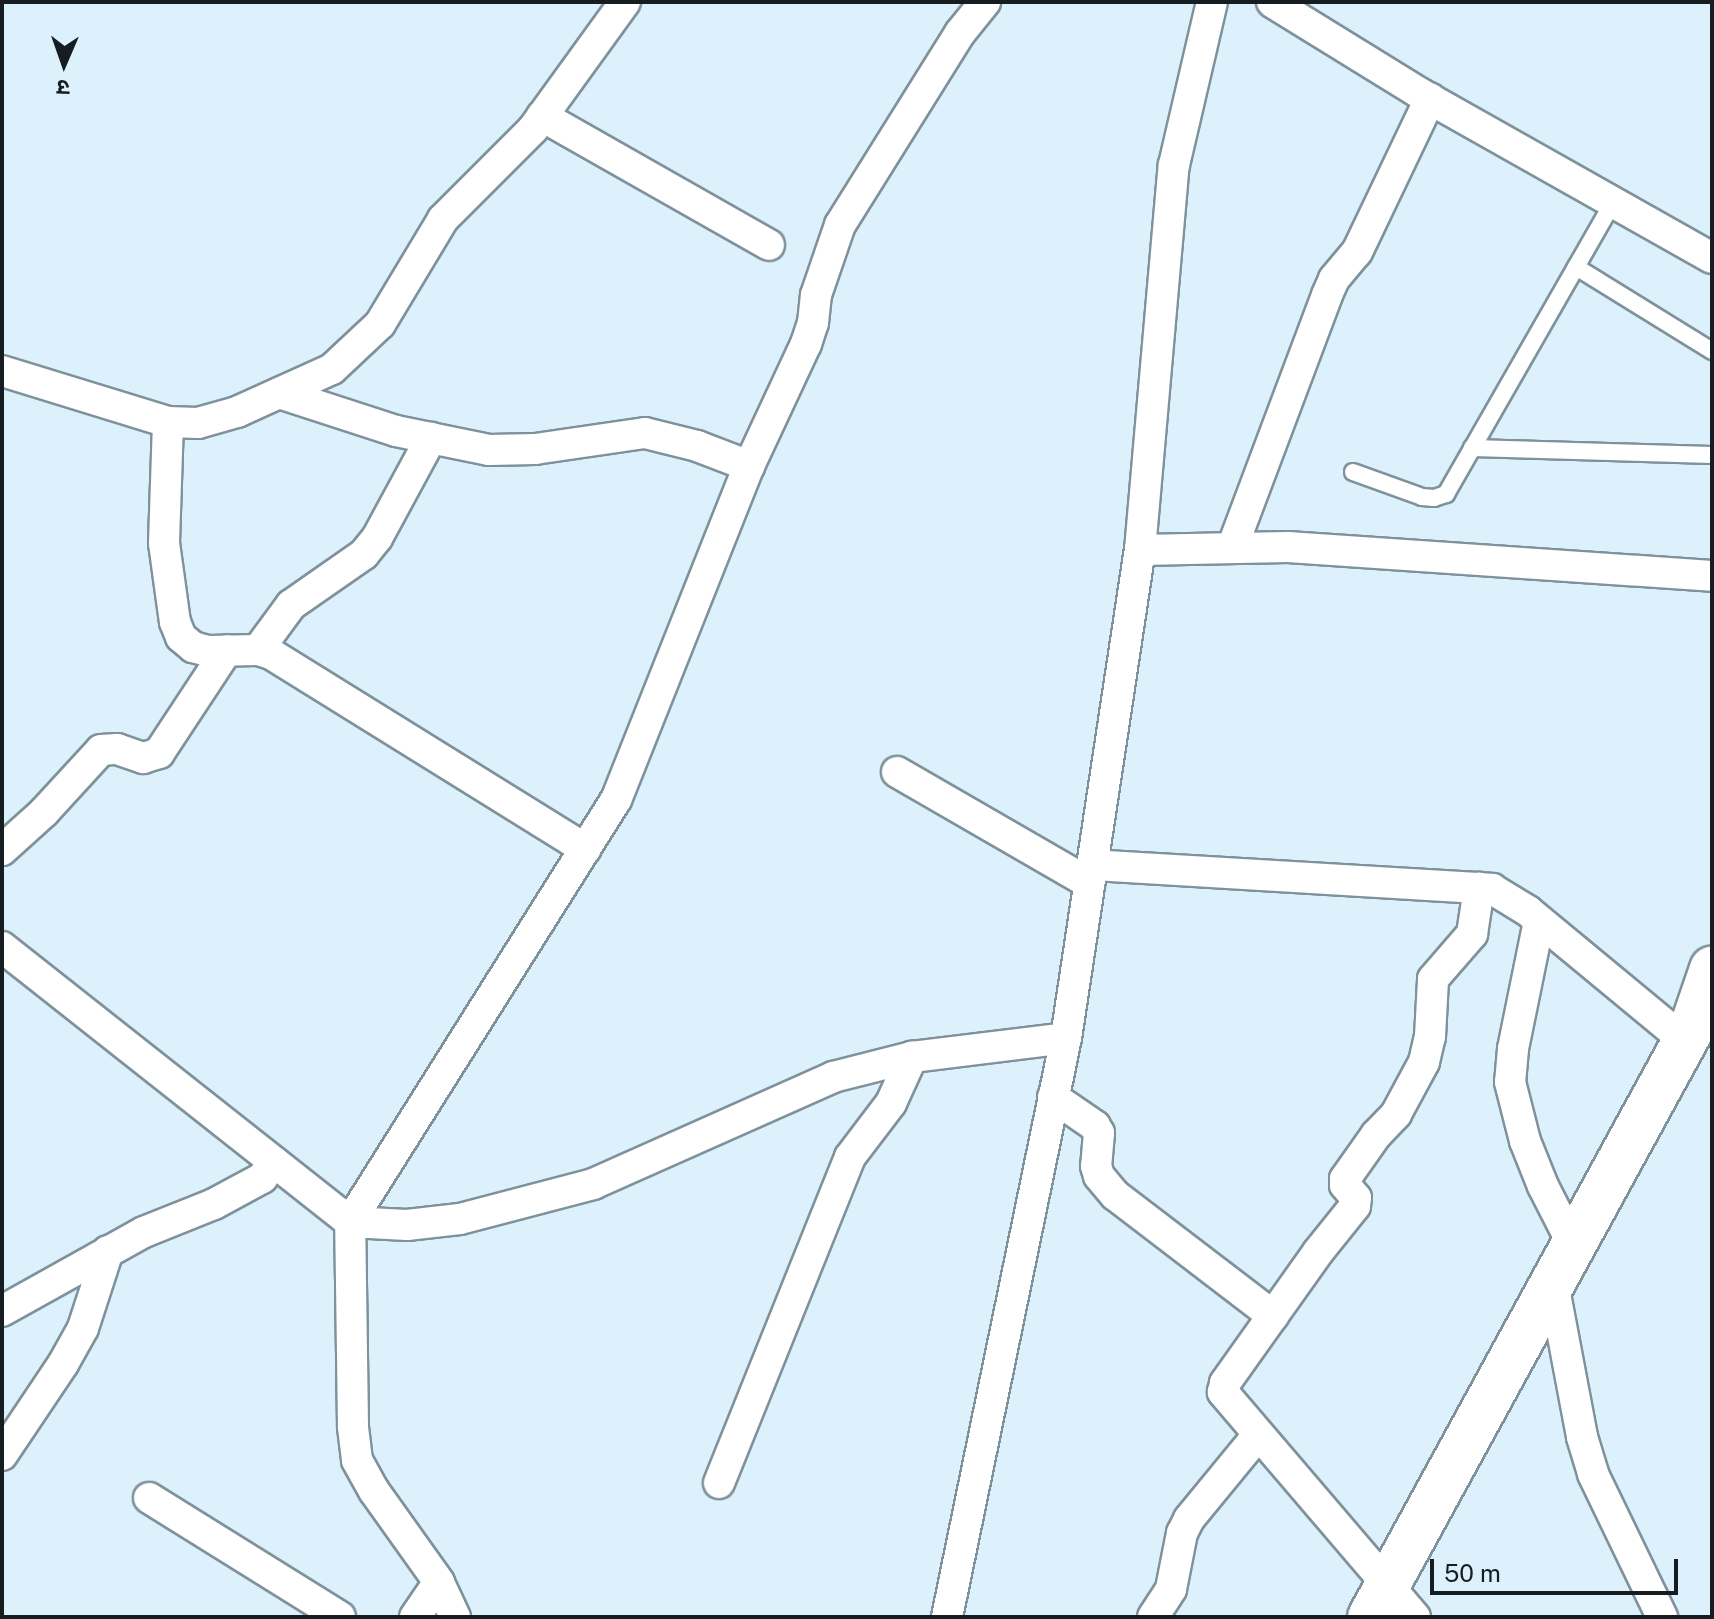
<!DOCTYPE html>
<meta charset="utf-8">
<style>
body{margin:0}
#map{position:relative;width:1714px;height:1619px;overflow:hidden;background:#dcf1fb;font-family:"Public Sans","Noto Sans Devanagari",sans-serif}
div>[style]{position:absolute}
.roads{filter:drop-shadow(2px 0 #7f929c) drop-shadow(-2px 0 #7f929c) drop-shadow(0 2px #7f929c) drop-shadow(0 -2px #7f929c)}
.lane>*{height:16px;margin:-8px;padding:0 8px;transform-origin:8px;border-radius:8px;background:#fff}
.street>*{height:30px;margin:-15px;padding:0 15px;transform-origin:15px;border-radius:15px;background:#fff}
.secondary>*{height:44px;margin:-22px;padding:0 22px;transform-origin:22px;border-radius:22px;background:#fff}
span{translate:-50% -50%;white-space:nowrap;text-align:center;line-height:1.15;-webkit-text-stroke:8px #dcf1fb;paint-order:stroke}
.frame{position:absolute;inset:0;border:4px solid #161d20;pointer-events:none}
.north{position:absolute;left:24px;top:24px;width:80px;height:80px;-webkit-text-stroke:6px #dcf1fb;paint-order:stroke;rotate:182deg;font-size:22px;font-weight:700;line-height:32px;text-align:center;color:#161d20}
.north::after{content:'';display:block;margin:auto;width:28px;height:36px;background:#161d20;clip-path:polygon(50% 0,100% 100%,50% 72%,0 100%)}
.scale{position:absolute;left:1430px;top:1559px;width:248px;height:36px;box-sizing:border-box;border:4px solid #161d20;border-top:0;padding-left:10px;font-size:24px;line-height:28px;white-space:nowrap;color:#161d20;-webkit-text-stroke:6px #dcf1fb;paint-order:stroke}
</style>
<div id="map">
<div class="roads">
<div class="lane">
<i style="left:1576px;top:267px;width:160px;rotate:31.7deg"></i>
<i style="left:1472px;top:448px;width:240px;rotate:1.7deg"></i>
<i style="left:1353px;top:472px;width:73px;rotate:19.9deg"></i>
<i style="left:1422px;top:497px;width:12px;rotate:5deg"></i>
<i style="left:1434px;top:498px;width:13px;rotate:-18deg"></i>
<i style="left:1446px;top:494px;width:336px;rotate:-60.2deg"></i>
</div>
<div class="street">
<i style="left:1272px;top:2px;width:175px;rotate:31.7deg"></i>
<i style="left:1421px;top:94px;width:334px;rotate:29.4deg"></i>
<i style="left:542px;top:116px;width:261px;rotate:29.6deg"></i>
<i style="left:2px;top:371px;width:174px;rotate:17.1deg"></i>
<i style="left:168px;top:422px;width:30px;rotate:2deg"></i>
<i style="left:198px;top:423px;width:41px;rotate:-15.8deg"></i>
<i style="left:237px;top:412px;width:104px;rotate:-24.4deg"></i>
<i style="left:332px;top:369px;width:66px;rotate:-43.2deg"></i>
<i style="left:380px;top:324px;width:122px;rotate:-59deg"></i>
<i style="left:443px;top:219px;width:127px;rotate:-45deg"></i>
<i style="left:533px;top:129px;width:157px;rotate:-54.1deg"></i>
<i style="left:279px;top:393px;width:123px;rotate:18deg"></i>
<i style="left:396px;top:431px;width:95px;rotate:11.5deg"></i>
<i style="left:489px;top:450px;width:46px;rotate:-1.2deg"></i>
<i style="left:535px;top:449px;width:111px;rotate:-8.3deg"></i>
<i style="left:645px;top:433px;width:54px;rotate:14deg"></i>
<i style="left:697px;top:446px;width:56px;rotate:21deg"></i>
<i style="left:168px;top:422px;width:121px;rotate:91.9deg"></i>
<i style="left:164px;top:543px;width:80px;rotate:82.1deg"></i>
<i style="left:175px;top:622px;width:16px;rotate:68deg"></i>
<i style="left:181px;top:637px;width:16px;rotate:40deg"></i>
<i style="left:193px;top:647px;width:16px;rotate:15deg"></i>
<i style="left:208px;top:651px;width:50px;rotate:-1.1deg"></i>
<i style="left:258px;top:650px;width:14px;rotate:17deg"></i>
<i style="left:271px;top:654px;width:370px;rotate:31.8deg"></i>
<i style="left:1232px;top:548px;width:270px;rotate:-69.4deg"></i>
<i style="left:1327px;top:295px;width:17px;rotate:-66deg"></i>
<i style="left:1334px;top:279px;width:35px;rotate:-50deg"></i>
<i style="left:1357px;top:252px;width:170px;rotate:-64.5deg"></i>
<i style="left:1140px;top:550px;width:148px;rotate:-1.2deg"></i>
<i style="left:1288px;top:547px;width:425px;rotate:3.9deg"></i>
<i style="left:258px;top:650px;width:56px;rotate:-53.7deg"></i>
<i style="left:291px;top:605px;width:89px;rotate:-34.9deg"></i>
<i style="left:364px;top:554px;width:21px;rotate:-51deg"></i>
<i style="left:377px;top:538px;width:114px;rotate:-61.6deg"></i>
<i style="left:897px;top:772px;width:222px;rotate:30deg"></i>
<i style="left:2px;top:850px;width:57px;rotate:-42.1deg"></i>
<i style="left:44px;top:812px;width:84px;rotate:-47.4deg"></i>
<i style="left:101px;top:750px;width:16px;rotate:-4deg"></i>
<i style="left:117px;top:749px;width:28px;rotate:19deg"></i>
<i style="left:143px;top:758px;width:17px;rotate:-17deg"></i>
<i style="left:159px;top:753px;width:123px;rotate:-56.6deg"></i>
<i style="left:1092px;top:865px;width:401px;rotate:3.4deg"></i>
<i style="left:1492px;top:889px;width:42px;rotate:31.4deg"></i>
<i style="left:1528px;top:911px;width:204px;rotate:39.6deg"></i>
<i style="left:1539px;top:921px;width:131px;rotate:101.5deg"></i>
<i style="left:1513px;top:1049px;width:33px;rotate:95deg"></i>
<i style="left:1510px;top:1082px;width:61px;rotate:75.7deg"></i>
<i style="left:1525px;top:1141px;width:48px;rotate:68.2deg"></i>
<i style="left:1543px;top:1186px;width:66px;rotate:63deg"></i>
<i style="left:2px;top:947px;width:444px;rotate:38.3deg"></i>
<i style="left:350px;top:1222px;width:57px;rotate:3deg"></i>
<i style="left:407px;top:1225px;width:53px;rotate:-6.5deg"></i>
<i style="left:460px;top:1219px;width:138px;rotate:-14.7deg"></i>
<i style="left:593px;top:1184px;width:263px;rotate:-24deg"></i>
<i style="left:833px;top:1077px;width:81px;rotate:-14.2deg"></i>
<i style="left:912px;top:1057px;width:155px;rotate:-7deg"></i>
<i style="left:1053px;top:1097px;width:51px;rotate:34.6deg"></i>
<i style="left:1095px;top:1126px;width:8px;rotate:60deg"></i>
<i style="left:1099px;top:1133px;width:33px;rotate:95deg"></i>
<i style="left:1096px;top:1166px;width:10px;rotate:73deg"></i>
<i style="left:1099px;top:1176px;width:25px;rotate:50deg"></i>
<i style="left:1115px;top:1195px;width:199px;rotate:37.4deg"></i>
<i style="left:1553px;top:1283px;width:157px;rotate:79.3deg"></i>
<i style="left:1582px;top:1437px;width:39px;rotate:73deg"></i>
<i style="left:1593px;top:1474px;width:159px;rotate:64.2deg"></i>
<i style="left:2px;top:1311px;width:162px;rotate:-29.1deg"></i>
<i style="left:144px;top:1232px;width:75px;rotate:-21.8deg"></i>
<i style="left:214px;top:1204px;width:55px;rotate:-28.4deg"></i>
<i style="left:262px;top:1178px;width:20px;rotate:-53deg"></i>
<i style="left:2px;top:1455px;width:110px;rotate:-56.2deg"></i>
<i style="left:63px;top:1364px;width:41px;rotate:-60.9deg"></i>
<i style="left:83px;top:1328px;width:81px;rotate:-72deg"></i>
<i style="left:719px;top:1483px;width:351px;rotate:-68.1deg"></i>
<i style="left:850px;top:1157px;width:68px;rotate:-52.8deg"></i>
<i style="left:891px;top:1103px;width:51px;rotate:-65.5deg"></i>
<i style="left:149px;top:1498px;width:225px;rotate:31.9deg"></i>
<i style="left:415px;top:1617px;width:42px;rotate:-55.6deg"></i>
<i style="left:455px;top:1617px;width:38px;rotate:-115deg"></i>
<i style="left:439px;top:1582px;width:112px;rotate:-125.5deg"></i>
<i style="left:374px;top:1491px;width:35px;rotate:-119deg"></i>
<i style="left:357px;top:1460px;width:34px;rotate:-97deg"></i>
<i style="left:353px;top:1426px;width:204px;rotate:-90.8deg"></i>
<i style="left:350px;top:1222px;width:499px;rotate:-57.8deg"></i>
<i style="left:616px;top:800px;width:360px;rotate:-68.3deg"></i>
<i style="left:749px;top:466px;width:135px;rotate:-65deg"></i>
<i style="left:806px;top:344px;width:22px;rotate:-72deg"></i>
<i style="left:813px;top:323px;width:28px;rotate:-84deg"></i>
<i style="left:816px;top:295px;width:74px;rotate:-71.1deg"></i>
<i style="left:840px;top:225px;width:226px;rotate:-58deg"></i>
<i style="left:960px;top:33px;width:40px;rotate:-51deg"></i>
<i style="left:947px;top:1617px;width:591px;rotate:-78.39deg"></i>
<i style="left:1066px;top:1038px;width:494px;rotate:-81.4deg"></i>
<i style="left:1140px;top:550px;width:386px;rotate:-85deg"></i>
<i style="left:1174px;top:165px;width:167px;rotate:-76.9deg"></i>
<i style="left:1153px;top:1617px;width:33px;rotate:-57deg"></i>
<i style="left:1171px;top:1589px;width:57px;rotate:-78.9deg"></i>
<i style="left:1182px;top:1533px;width:16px;rotate:-63deg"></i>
<i style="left:1189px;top:1519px;width:109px;rotate:-50.6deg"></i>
<i style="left:1415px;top:1617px;width:296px;rotate:-130.5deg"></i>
<i style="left:1223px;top:1392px;width:9px;rotate:-77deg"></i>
<i style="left:1225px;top:1383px;width:161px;rotate:-54.6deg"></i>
<i style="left:1318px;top:1252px;width:59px;rotate:-51.2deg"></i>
<i style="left:1355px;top:1206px;width:8px;rotate:-83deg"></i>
<i style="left:1356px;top:1198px;width:17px;rotate:-130deg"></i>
<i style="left:1345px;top:1185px;width:6px;rotate:-90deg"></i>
<i style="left:1345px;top:1179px;width:54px;rotate:-54.8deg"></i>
<i style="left:1376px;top:1135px;width:29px;rotate:-46deg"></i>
<i style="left:1396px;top:1114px;width:59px;rotate:-61.7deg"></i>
<i style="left:1424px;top:1062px;width:26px;rotate:-77deg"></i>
<i style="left:1430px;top:1037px;width:58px;rotate:-87deg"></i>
<i style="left:1433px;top:979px;width:60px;rotate:-49.1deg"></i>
<i style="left:1472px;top:934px;width:47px;rotate:-81.3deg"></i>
</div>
<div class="secondary">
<i style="left:1370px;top:1617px;width:669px;rotate:-61.33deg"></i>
<i style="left:1691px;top:1030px;width:65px;rotate:-71deg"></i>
</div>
</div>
<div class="frame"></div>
<div class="north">उ</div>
<div class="scale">50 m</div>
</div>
